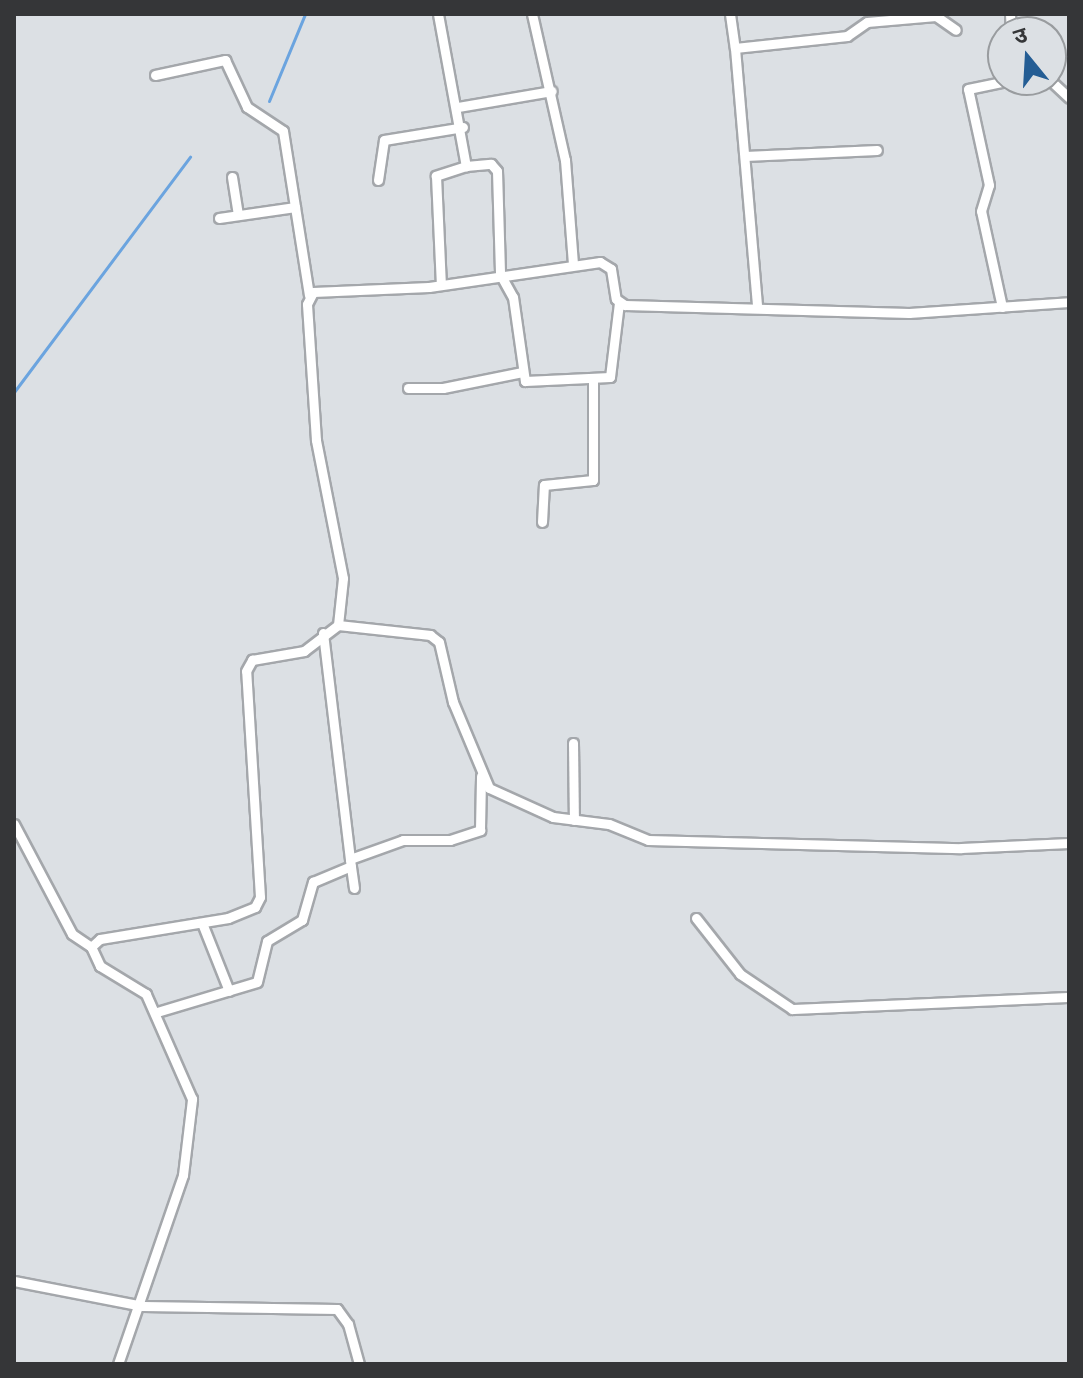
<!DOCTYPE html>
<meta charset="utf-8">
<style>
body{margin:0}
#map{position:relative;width:1083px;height:1378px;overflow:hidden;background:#dce0e4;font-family:"Public Sans","Noto Sans Devanagari",sans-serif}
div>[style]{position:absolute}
.stream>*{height:3px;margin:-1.5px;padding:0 1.5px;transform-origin:1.5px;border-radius:1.5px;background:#6ba4df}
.roads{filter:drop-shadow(2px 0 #a4a7ab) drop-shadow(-2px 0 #a4a7ab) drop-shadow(0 2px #a4a7ab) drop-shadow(0 -2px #a4a7ab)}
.minor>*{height:9px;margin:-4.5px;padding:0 4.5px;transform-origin:4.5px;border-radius:4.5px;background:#fff}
span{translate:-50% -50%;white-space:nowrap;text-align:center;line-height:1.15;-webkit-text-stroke:6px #dce0e4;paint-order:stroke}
.frame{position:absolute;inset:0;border:16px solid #353638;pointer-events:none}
.north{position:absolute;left:987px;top:16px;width:80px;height:80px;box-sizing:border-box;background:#dce0e4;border:2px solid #999c9f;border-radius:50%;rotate:342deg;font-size:22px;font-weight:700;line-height:32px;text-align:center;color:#353638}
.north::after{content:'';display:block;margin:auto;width:28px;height:36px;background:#245d94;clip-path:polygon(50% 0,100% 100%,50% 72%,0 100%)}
</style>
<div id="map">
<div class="stream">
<i style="left:269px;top:101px;width:94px;rotate:-67.5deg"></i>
<i style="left:14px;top:392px;width:294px;rotate:-53.2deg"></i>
</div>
<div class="roads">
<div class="minor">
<i style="left:438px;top:14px;width:155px;rotate:79.6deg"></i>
<i style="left:466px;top:166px;width:32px;rotate:162deg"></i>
<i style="left:436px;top:176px;width:109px;rotate:87.4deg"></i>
<i style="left:532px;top:14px;width:150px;rotate:77.3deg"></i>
<i style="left:565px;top:160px;width:105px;rotate:85.6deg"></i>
<i style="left:730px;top:14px;width:34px;rotate:82deg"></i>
<i style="left:1010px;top:14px;width:18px;rotate:87deg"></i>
<i style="left:155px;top:75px;width:72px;rotate:-12.1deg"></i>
<i style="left:225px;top:60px;width:52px;rotate:64.9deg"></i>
<i style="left:247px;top:107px;width:43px;rotate:33.7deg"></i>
<i style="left:283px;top:131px;width:166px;rotate:81deg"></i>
<i style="left:1050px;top:80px;width:26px;rotate:43deg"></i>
<i style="left:458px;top:107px;width:95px;rotate:-9.7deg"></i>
<i style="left:745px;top:156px;width:132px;rotate:-2.6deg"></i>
<i style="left:466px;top:166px;width:25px;rotate:-5deg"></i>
<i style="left:491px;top:164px;width:9px;rotate:49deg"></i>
<i style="left:497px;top:171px;width:103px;rotate:88.3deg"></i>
<i style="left:500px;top:274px;width:26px;rotate:61deg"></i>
<i style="left:513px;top:297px;width:85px;rotate:81.9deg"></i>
<i style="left:525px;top:381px;width:85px;rotate:-2.7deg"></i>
<i style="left:610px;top:377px;width:75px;rotate:-83.1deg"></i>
<i style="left:232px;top:177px;width:38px;rotate:81deg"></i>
<i style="left:378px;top:180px;width:40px;rotate:-81.5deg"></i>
<i style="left:384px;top:140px;width:80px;rotate:-9.3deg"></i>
<i style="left:219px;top:218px;width:77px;rotate:-8.2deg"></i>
<i style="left:757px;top:305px;width:258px;rotate:-94.9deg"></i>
<i style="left:735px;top:48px;width:113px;rotate:-6.1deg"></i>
<i style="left:847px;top:36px;width:24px;rotate:-35deg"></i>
<i style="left:867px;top:22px;width:69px;rotate:-5deg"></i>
<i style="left:936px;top:16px;width:24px;rotate:35deg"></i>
<i style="left:1002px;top:307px;width:98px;rotate:-102.3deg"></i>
<i style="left:981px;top:211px;width:27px;rotate:-73deg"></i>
<i style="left:989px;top:185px;width:98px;rotate:-102.3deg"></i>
<i style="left:968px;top:89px;width:45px;rotate:-11.6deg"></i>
<i style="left:408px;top:388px;width:35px"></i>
<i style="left:443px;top:388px;width:81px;rotate:-11.4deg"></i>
<i style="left:542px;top:522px;width:37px;rotate:-87deg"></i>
<i style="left:544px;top:485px;width:49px;rotate:-5.8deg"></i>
<i style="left:593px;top:480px;width:101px;rotate:-90deg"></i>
<i style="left:338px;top:625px;width:47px;rotate:-83.9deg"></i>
<i style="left:343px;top:578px;width:141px;rotate:-101.1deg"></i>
<i style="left:316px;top:440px;width:136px;rotate:-93.8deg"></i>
<i style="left:307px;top:304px;width:13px;rotate:-63deg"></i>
<i style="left:313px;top:292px;width:116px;rotate:-2.5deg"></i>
<i style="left:429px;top:287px;width:173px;rotate:-8.3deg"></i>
<i style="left:600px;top:262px;width:13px;rotate:32deg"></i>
<i style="left:611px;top:269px;width:30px;rotate:81deg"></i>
<i style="left:616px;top:299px;width:11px;rotate:34deg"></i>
<i style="left:625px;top:305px;width:284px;rotate:1.6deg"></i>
<i style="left:909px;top:313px;width:160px;rotate:-3.9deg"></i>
<i style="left:323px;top:633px;width:228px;rotate:83.2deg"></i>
<i style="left:573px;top:743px;width:77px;rotate:89.3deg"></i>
<i style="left:14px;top:824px;width:124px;rotate:62.2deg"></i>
<i style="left:72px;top:934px;width:23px;rotate:34deg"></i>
<i style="left:354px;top:888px;width:29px;rotate:-98deg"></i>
<i style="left:350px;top:859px;width:56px;rotate:-19.7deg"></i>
<i style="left:403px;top:840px;width:47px"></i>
<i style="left:450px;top:840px;width:32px;rotate:-18deg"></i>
<i style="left:480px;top:830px;width:54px;rotate:-88.9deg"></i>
<i style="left:696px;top:918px;width:71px;rotate:51.8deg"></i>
<i style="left:740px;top:974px;width:63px;rotate:33.9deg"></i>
<i style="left:792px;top:1009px;width:277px;rotate:-2.5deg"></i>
<i style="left:202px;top:923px;width:73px;rotate:68.3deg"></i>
<i style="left:157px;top:1012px;width:104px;rotate:-16.7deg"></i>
<i style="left:257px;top:982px;width:42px;rotate:-76.3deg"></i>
<i style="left:267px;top:941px;width:41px;rotate:-31deg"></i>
<i style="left:302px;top:920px;width:40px;rotate:-74deg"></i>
<i style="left:313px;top:882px;width:41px;rotate:-22.8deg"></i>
<i style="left:14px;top:1281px;width:131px;rotate:11deg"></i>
<i style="left:143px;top:1306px;width:194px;rotate:0.9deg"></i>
<i style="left:337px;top:1309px;width:19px;rotate:54deg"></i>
<i style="left:348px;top:1324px;width:41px;rotate:74.6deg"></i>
<i style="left:118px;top:1364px;width:200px;rotate:-71deg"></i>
<i style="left:183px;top:1175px;width:77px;rotate:-83.2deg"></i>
<i style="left:192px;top:1099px;width:115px;rotate:-113.7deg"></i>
<i style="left:146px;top:994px;width:54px;rotate:-148.7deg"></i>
<i style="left:100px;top:966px;width:21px;rotate:-115deg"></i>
<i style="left:91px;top:947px;width:12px;rotate:-42deg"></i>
<i style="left:100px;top:939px;width:130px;rotate:-9.3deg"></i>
<i style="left:228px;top:918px;width:29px;rotate:-22deg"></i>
<i style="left:255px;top:907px;width:11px;rotate:-63deg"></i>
<i style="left:260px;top:897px;width:226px;rotate:-93.5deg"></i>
<i style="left:246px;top:671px;width:13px;rotate:-61deg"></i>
<i style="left:252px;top:660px;width:53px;rotate:-9.8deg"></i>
<i style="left:304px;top:651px;width:43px;rotate:-37.4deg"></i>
<i style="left:338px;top:625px;width:93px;rotate:6.2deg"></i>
<i style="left:430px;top:635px;width:11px;rotate:38deg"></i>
<i style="left:439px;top:642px;width:62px;rotate:76.9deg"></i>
<i style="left:453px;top:702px;width:93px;rotate:67.3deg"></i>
<i style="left:489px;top:788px;width:70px;rotate:24.4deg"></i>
<i style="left:553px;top:817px;width:56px;rotate:7.1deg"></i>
<i style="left:609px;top:824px;width:42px;rotate:22.3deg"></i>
<i style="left:648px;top:840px;width:313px;rotate:1.5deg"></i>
<i style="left:961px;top:848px;width:108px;rotate:-2.7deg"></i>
</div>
</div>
<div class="frame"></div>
<div class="north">उ</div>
</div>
